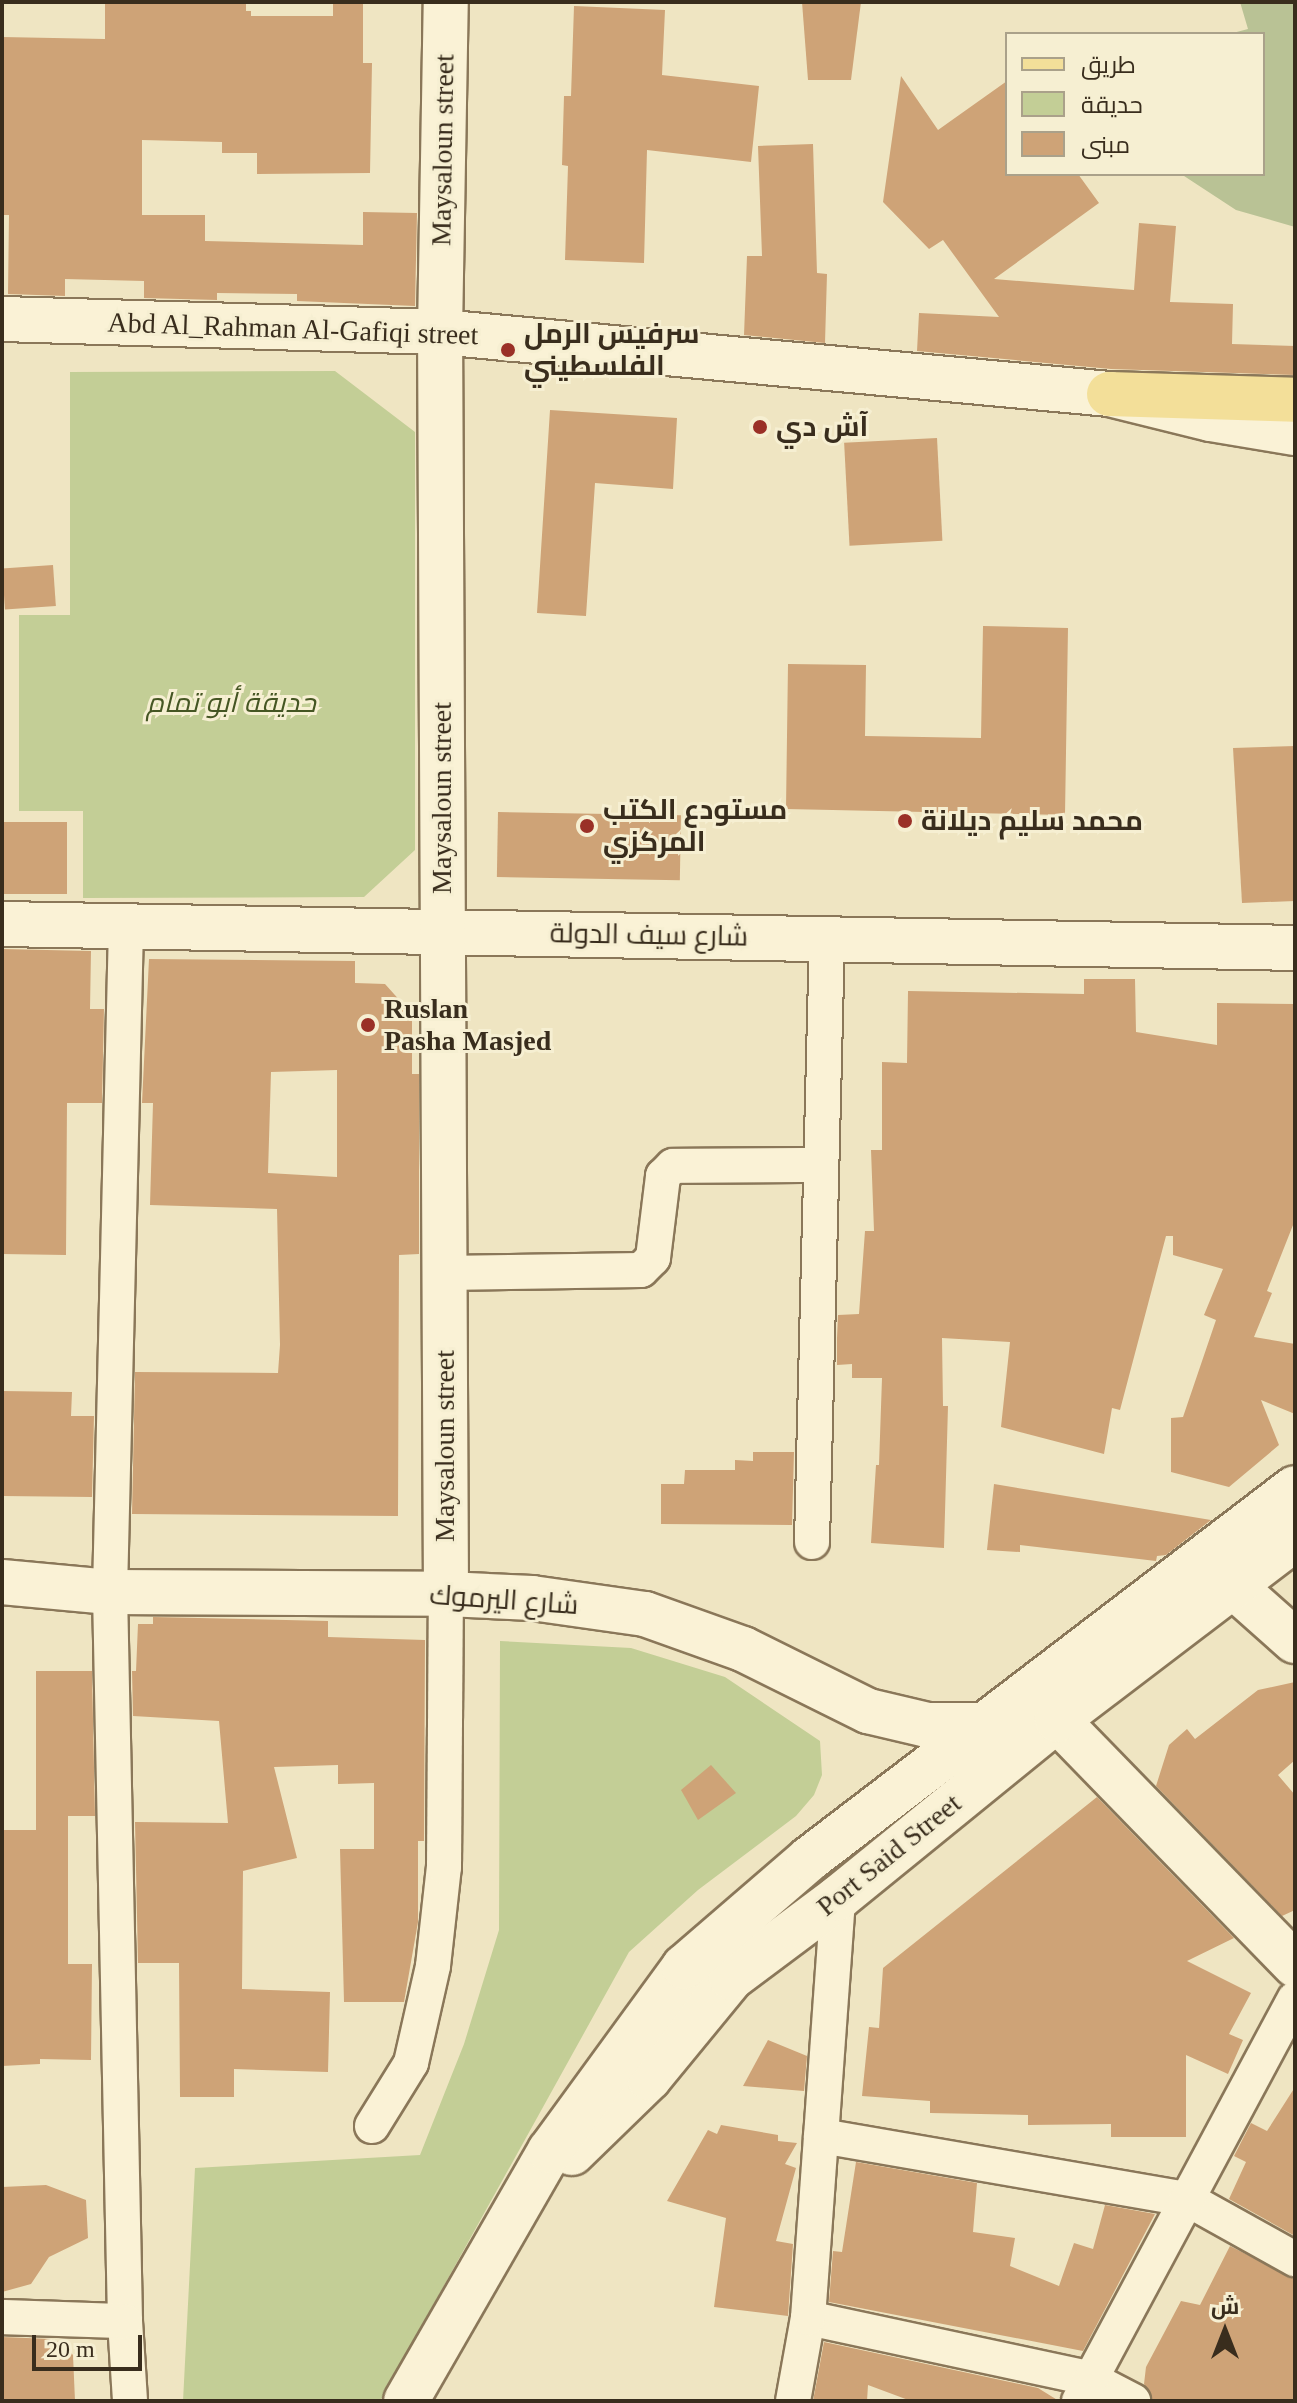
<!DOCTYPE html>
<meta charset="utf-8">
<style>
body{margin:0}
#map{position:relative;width:1297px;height:2403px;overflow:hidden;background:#efe5c2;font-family:"Times New Roman",Cairo,serif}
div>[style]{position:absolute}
.green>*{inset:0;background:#c3ce96}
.cemetery>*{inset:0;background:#b9c295}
.building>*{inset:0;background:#cea377;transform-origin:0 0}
.roads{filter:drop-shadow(2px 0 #8a7759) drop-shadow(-2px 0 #8a7759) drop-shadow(0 2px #8a7759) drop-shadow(0 -2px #8a7759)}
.street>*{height:34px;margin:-17px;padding:0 17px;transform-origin:17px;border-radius:17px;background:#faf2d6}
.secondary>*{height:44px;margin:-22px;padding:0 22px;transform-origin:22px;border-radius:22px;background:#faf2d6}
.primary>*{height:44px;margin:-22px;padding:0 22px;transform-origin:22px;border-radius:22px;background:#f3df99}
.dots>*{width:22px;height:22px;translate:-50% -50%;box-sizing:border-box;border:4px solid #f6efd2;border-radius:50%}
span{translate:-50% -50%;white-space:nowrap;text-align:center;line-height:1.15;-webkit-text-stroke:6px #f6efd2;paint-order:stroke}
.street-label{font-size:28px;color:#392d1d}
.poi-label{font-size:28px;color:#392d1d;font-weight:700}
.left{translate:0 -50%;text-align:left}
.park-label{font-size:28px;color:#455623;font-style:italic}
.frame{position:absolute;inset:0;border:4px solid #392d1d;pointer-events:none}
.legend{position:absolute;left:1005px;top:32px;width:260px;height:144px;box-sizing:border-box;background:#f6efd2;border:2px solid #aaa18a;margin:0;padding:10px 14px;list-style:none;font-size:24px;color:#392d1d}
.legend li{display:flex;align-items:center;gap:16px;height:40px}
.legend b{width:40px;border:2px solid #aaa18a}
.north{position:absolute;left:1185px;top:2291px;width:80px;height:80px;-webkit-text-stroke:6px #f6efd2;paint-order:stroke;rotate:0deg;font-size:22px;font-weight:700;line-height:32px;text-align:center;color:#392d1d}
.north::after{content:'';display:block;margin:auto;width:28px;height:36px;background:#392d1d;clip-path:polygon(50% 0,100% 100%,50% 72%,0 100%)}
.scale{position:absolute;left:32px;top:2335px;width:110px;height:36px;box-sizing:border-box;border:4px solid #392d1d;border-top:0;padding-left:10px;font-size:24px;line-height:28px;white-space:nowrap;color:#392d1d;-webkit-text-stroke:6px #f6efd2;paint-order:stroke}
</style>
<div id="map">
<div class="green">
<i style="clip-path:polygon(335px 371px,415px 432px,415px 850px,364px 897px,83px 898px,83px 811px,19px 811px,19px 615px,70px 615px,70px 372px)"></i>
<i style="clip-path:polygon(500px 1641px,631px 1648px,725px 1677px,820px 1741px,822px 1775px,814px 1795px,796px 1816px,698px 1890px,629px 1952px,380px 2401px,183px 2401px,195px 2168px,420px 2155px,464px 2044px,499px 1930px)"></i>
</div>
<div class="cemetery">
<i style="clip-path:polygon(1240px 2px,1295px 2px,1295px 227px,1236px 210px,1181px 174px,1263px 174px,1263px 34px,1229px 34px,1248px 29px)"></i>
</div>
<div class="building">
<i style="clip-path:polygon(105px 2px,246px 2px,246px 11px,251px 11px,251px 16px,333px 16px,333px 2px,363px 2px,363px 63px,372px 63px,370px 173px,257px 174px,257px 153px,222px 153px,222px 142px,142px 140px,142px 215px,205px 215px,205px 241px,363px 245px,363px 212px,417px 213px,415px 306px,297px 301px,297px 294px,217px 293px,217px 300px,144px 298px,144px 281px,65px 279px,65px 296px,8px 294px,9px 215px,2px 215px,2px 37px,105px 39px)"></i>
<i style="clip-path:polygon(802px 2px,861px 2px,851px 80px,808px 80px)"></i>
<i style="clip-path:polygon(574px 6px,665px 10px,662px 75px,759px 86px,751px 162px,647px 150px,644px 263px,565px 260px,568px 166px,562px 165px,564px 96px,571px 96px)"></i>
<i style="clip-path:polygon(901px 76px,938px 130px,1007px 81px,1007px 174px,1078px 174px,1099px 203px,994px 279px,1134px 290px,1139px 223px,1176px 226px,1170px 302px,1233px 304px,1232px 344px,1295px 346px,1295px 375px,1111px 369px,917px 351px,919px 313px,999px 317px,943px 240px,929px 249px,883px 202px)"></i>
<i style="clip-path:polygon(813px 144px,817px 273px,827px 274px,825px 343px,744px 335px,747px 256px,762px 256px,758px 146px)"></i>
<i style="clip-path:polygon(550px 410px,677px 418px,673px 489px,595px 483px,586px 616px,537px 613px)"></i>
<i style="left:937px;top:438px;width:103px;height:93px;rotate:87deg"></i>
<i style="left:53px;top:565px;width:41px;height:51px;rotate:86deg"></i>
<i style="clip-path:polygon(983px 626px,1068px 628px,1065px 815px,786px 809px,788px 664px,866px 665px,865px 736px,981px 738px)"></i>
<i style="clip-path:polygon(1295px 746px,1295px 901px,1242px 903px,1233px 748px)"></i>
<i style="left:498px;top:812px;width:183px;height:65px;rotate:1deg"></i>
<i style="left:2px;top:822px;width:65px;height:72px"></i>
<i style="clip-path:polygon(2px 949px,91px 951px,90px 1009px,104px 1009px,102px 1103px,67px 1103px,66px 1255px,2px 1254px)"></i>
<i style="clip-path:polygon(evenodd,149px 959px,355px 961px,355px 983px,385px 984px,412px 1014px,412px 1074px,419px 1074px,419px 1254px,399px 1255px,398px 1516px,132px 1514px,135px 1372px,278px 1373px,280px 1345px,277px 1209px,150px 1205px,153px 1103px,142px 1103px,149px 959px,337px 1070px,337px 1177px,268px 1173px,271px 1072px,337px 1070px)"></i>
<i style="clip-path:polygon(1084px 979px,1135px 979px,1136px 1032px,1217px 1045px,1217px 1003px,1295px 1004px,1295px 1220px,1267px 1291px,1272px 1293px,1254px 1337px,1295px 1344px,1295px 1414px,1261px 1400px,1279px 1445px,1229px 1487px,1171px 1472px,1171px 1418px,1183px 1417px,1216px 1320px,1204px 1315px,1223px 1269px,1173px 1255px,1173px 1236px,1166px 1236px,1120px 1410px,1112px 1408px,1104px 1454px,1001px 1427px,1010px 1342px,942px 1338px,943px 1406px,948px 1406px,944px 1548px,871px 1543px,876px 1465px,879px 1465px,882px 1378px,852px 1378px,852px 1364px,837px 1365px,837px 1338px,838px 1315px,859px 1314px,865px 1231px,874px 1231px,871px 1150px,882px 1150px,882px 1062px,907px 1063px,908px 991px,1084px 994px)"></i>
<i style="clip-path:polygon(2px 1391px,72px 1392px,71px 1416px,94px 1416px,92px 1497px,2px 1496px)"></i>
<i style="clip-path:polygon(753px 1452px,794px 1452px,792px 1525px,661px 1524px,661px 1484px,684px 1484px,685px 1470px,735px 1470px,735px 1460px,753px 1461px)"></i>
<i style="clip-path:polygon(994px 1484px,1211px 1520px,1166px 1555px,1157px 1556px,1156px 1561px,1020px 1545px,1020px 1552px,987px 1550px)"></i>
<i style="clip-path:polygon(153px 1617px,328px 1621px,328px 1637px,425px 1640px,424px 1841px,418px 1841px,418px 1922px,404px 2002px,344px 2002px,340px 1849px,374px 1849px,374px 1783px,338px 1784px,338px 1765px,274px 1767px,297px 1858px,243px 1871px,242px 1989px,330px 1992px,328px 2072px,234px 2069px,234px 2097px,180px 2097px,179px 1963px,138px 1963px,135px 1822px,228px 1823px,219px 1721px,133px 1716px,132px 1671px,136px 1671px,138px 1624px,153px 1624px)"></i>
<i style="clip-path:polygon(36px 1671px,92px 1671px,95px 1816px,68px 1816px,68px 1964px,92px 1964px,91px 2060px,40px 2059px,40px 2064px,2px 2066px,2px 1830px,36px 1830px)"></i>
<i style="clip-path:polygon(1295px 1682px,1295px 1760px,1278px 1775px,1295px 1795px,1295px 1910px,1282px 1916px,1156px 1786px,1169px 1745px,1187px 1729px,1195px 1739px,1258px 1690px)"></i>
<i style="clip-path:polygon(711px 1765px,736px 1793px,698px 1820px,681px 1790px)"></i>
<i style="clip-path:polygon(1097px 1797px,1234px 1938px,1187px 1961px,1251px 1993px,1229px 2034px,1243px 2040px,1228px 2074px,1186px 2055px,1186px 2137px,1111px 2137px,1111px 2124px,1028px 2125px,1028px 2115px,930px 2113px,930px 2101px,862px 2096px,869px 2027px,879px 2028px,883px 1968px)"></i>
<i style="clip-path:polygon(768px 2040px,807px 2056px,804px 2091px,743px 2086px)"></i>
<i style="clip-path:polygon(1295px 2087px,1295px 2236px,1229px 2199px,1246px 2162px,1234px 2156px,1251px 2123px,1267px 2131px)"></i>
<i style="clip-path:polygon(721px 2125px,778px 2135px,778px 2141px,797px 2143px,785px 2164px,796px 2168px,776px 2241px,793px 2244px,788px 2316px,714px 2307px,726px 2218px,667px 2201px,708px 2130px,717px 2134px)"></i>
<i style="clip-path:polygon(856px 2162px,977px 2183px,973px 2232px,1015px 2238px,1010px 2266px,1059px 2286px,1074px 2243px,1093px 2249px,1105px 2205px,1155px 2214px,1083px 2351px,829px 2302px,833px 2251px,842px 2252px)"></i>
<i style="clip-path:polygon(46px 2185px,86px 2200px,88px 2238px,49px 2257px,31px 2284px,2px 2292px,2px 2187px)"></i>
<i style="clip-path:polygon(1230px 2246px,1295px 2279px,1295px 2401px,1153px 2401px,1144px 2384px,1146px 2367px,1181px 2301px,1200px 2305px)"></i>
<i style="clip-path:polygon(2px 2337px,51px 2339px,62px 2343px,73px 2355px,75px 2401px,2px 2401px)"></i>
<i style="clip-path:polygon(824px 2342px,1038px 2388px,1059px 2401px,911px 2401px,868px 2385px,867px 2401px,813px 2401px)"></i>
</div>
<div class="roads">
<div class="street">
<i style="left:126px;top:927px;width:665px;rotate:91.38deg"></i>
<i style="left:110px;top:1592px;width:729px;rotate:88.82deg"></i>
<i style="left:125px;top:2321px;width:80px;rotate:86.4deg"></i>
<i style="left:444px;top:1273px;width:197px;rotate:-0.9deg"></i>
<i style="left:641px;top:1270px;width:17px;rotate:-45deg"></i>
<i style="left:653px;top:1258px;width:83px;rotate:-83deg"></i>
<i style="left:663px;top:1176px;width:14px;rotate:-45deg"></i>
<i style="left:673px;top:1166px;width:148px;rotate:-0.4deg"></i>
<i style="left:812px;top:1542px;width:603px;rotate:-88.58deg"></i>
<i style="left:372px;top:2126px;width:74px;rotate:-58.2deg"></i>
<i style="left:411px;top:2063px;width:99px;rotate:-77.2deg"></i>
<i style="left:433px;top:1966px;width:100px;rotate:-83.7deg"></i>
<i style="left:444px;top:1867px;width:273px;rotate:-89.6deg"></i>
<i style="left:821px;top:2136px;width:371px;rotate:9.8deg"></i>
<i style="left:1187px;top:2199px;width:124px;rotate:29.1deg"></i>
<i style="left:2px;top:2317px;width:123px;rotate:1.9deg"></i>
<i style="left:808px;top:2318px;width:287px;rotate:12.1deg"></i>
<i style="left:1089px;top:2378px;width:50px;rotate:27.6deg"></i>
<i style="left:793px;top:2401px;width:84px;rotate:-79.8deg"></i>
<i style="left:808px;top:2318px;width:421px;rotate:-85.9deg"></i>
<i style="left:1079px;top:2401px;width:456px;rotate:-61.8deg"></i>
</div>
<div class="secondary">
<i style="left:2px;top:319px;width:438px;rotate:1.7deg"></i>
<i style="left:440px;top:332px;width:672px;rotate:5.29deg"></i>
<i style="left:1109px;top:394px;width:105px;rotate:13.8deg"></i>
<i style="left:1211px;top:419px;width:85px;rotate:9.5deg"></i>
<i style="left:2px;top:924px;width:1293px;rotate:1.06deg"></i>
<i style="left:2px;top:1582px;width:108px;rotate:5.3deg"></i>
<i style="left:110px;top:1592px;width:336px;rotate:0.3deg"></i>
<i style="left:446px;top:1594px;width:86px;rotate:2.7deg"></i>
<i style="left:532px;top:1598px;width:114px;rotate:8.1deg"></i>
<i style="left:645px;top:1614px;width:104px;rotate:19.7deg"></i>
<i style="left:743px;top:1649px;width:140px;rotate:26.4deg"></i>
<i style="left:868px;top:1711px;width:61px;rotate:13.3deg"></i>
<i style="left:927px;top:1725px;width:57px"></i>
<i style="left:1233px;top:1586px;width:83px;rotate:41.6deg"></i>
<i style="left:446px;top:1594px;width:1262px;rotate:-90.27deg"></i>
<i style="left:440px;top:332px;width:330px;rotate:-89deg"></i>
<i style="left:1057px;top:1720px;width:342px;rotate:45.8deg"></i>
<i style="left:572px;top:2153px;width:107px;rotate:-44.2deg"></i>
<i style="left:649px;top:2078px;width:129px;rotate:-50.6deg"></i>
<i style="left:731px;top:1978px;width:134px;rotate:-36.8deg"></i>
<i style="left:838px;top:1898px;width:282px;rotate:-39.1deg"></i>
<i style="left:1057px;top:1720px;width:299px;rotate:-37.3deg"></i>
<i style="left:406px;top:2401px;width:289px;rotate:-60.1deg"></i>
<i style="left:550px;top:2151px;width:228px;rotate:-53.9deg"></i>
<i style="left:684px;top:1967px;width:165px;rotate:-40.8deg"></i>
<i style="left:809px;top:1859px;width:611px;rotate:-37.36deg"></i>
</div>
<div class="primary">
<i style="left:1109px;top:394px;width:186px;rotate:1.8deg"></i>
</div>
</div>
<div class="dots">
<i style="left:508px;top:350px;background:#9a3027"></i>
<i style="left:760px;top:427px;background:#9a3027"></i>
<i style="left:905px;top:821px;background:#9a3027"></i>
<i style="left:587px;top:826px;background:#9a3027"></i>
<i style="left:368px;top:1025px;background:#9a3027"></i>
</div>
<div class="street-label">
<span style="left:443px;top:150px;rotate:-89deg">Maysaloun street</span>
<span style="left:293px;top:329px;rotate:2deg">Abd Al_Rahman Al-Gafiqi street</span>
<span style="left:442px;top:798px;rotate:-90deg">Maysaloun street</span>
<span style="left:649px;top:935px;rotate:1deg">شارع سيف الدولة</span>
<span style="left:445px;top:1446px;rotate:-90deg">Maysaloun street</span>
<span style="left:504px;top:1600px;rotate:4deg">شارع اليرموك</span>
<span style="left:889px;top:1855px;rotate:-39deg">Port Said Street</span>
</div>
<div class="poi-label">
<span class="left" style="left:524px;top:350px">سرفيس الرمل<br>الفلسطيني</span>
<span class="left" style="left:776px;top:427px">آش دي</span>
<span class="left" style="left:603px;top:826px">مستودع الكتب<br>المركزي</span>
<span class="left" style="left:921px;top:821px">محمد سليم ديلانة</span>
<span class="left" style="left:384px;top:1025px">Ruslan<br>Pasha Masjed</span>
</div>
<div class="park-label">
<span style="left:231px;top:703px">حديقة أبو تمام</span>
</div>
<div class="frame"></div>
<ul class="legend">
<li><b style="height:10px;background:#f3df99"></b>طريق</li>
<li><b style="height:22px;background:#c3ce96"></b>حديقة</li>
<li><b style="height:22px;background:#cea377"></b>مبنى</li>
</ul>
<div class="north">ش</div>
<div class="scale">20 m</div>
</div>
